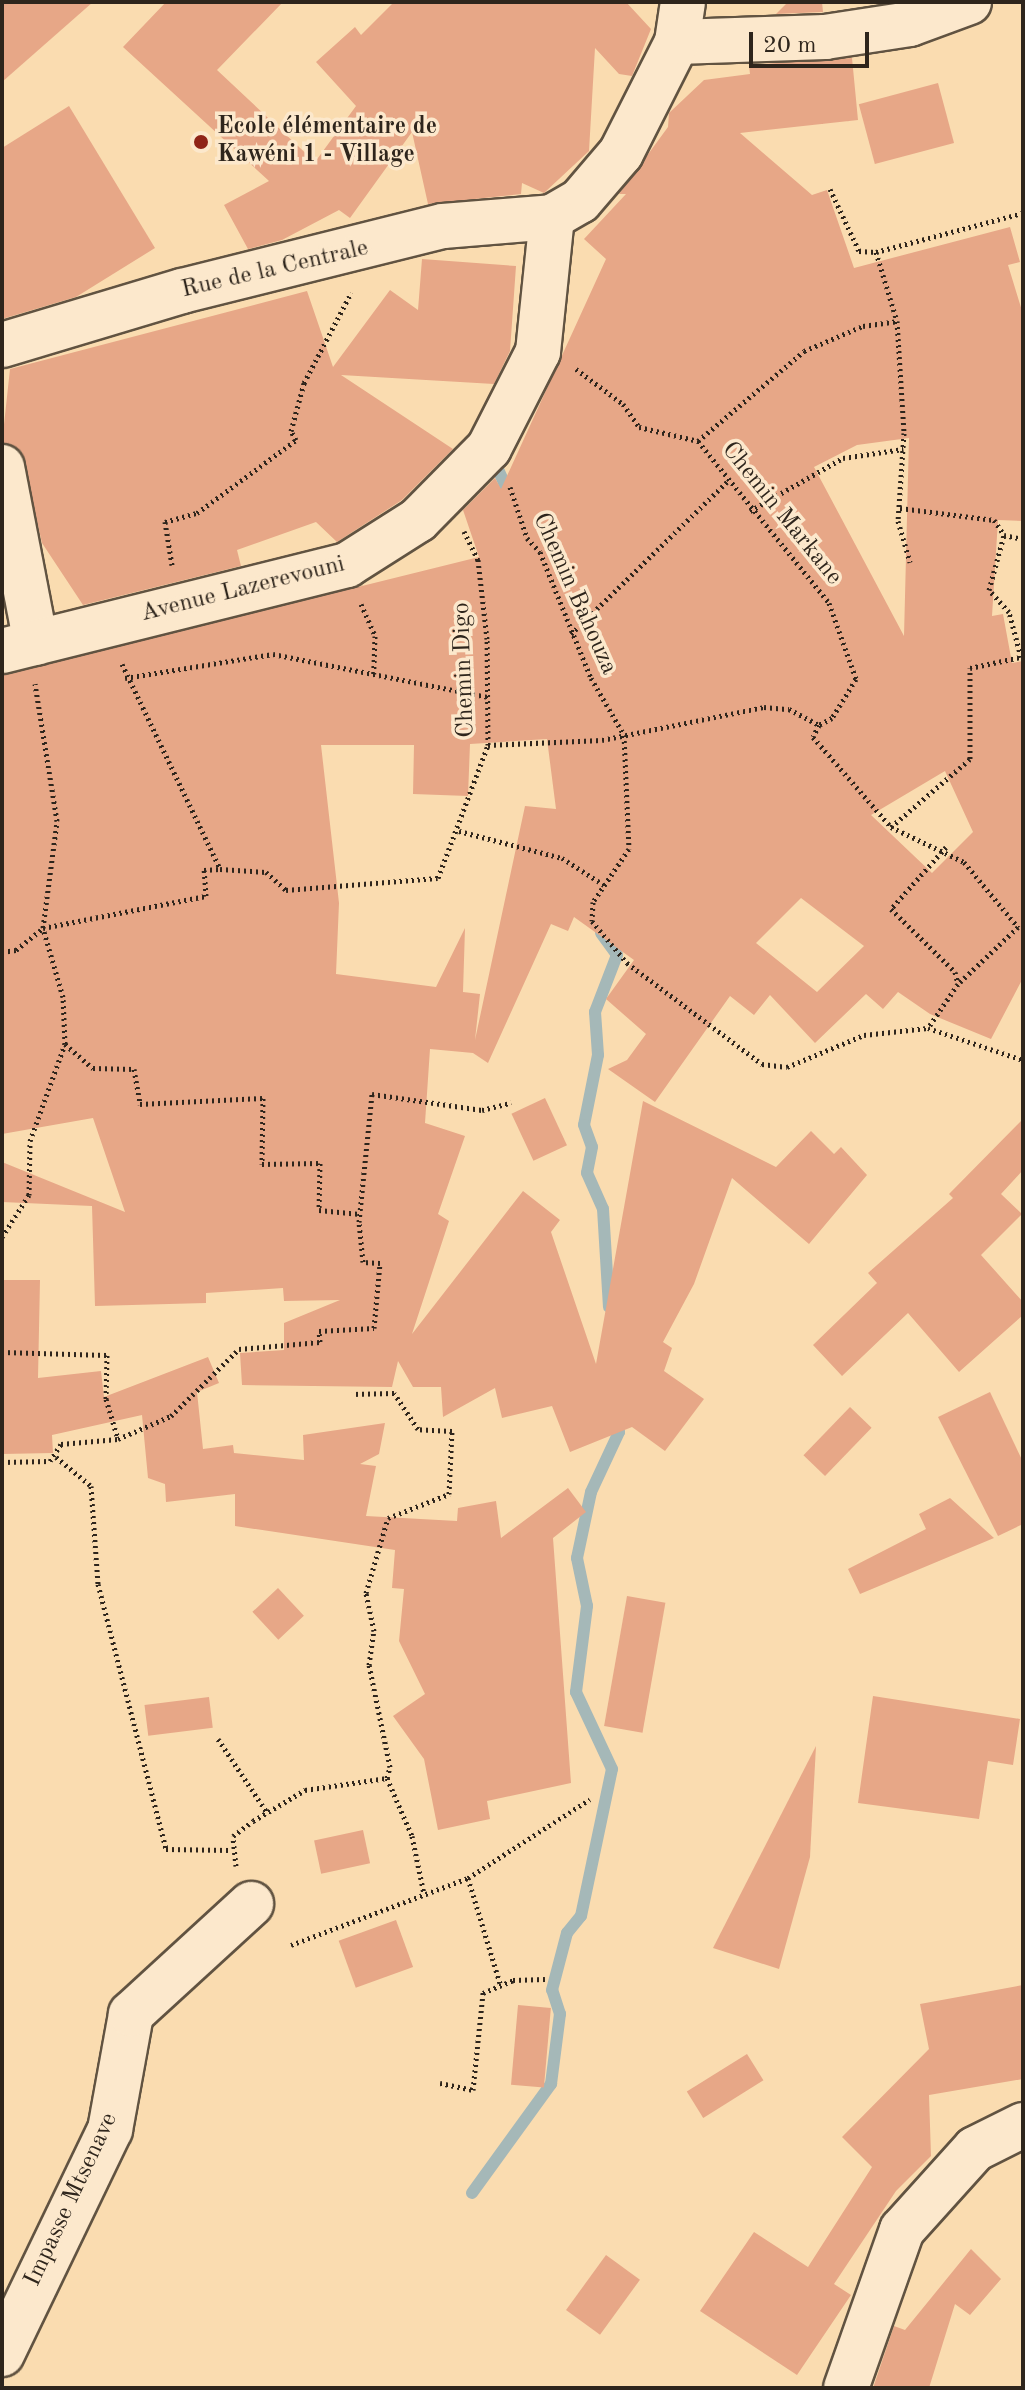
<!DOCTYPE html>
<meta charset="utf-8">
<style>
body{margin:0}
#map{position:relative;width:1025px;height:2390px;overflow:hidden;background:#fadcb0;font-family:"Old Standard TT",serif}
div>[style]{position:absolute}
.stream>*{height:12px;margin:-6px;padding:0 6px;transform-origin:6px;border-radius:6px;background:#a5b8b8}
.building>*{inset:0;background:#e7a787;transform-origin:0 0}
.path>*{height:5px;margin-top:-2.5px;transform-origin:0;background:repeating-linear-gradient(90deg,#2e251c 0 2px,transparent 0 6px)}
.roads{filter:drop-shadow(2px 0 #615341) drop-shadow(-2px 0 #615341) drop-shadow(0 2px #615341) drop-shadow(0 -2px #615341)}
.minor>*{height:44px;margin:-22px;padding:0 22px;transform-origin:22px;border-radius:22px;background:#fce8cc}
.dots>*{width:22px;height:22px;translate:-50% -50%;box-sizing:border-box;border:4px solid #fce8cc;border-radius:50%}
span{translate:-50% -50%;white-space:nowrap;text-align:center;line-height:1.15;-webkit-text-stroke:7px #fce8cc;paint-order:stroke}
.poi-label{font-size:24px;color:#2e251c;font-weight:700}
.left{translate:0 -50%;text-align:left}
.street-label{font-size:24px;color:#2e251c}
.frame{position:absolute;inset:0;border:4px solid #2e251c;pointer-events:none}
.scale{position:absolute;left:749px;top:32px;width:120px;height:36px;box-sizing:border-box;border:4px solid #2e251c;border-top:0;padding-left:10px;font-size:24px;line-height:28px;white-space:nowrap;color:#2e251c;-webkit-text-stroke:6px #fce8cc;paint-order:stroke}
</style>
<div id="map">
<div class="stream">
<i style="left:497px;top:467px;width:32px;rotate:66deg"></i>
<i style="left:601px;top:933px;width:27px;rotate:54deg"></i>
<i style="left:617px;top:955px;width:61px;rotate:111.1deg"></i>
<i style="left:595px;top:1012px;width:43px;rotate:86deg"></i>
<i style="left:598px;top:1055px;width:71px;rotate:101.3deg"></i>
<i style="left:584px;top:1125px;width:23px;rotate:70deg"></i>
<i style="left:592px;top:1147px;width:26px;rotate:101deg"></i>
<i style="left:587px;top:1173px;width:39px;rotate:66deg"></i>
<i style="left:603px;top:1209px;width:98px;rotate:86.5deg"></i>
<i style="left:472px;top:2193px;width:135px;rotate:-54.1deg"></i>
<i style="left:551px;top:2084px;width:71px;rotate:-82.7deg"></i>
<i style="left:560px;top:2014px;width:25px;rotate:-108deg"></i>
<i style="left:552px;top:1990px;width:59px;rotate:-75.3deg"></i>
<i style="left:567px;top:1933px;width:22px;rotate:-51deg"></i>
<i style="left:581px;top:1916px;width:150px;rotate:-78.1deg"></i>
<i style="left:612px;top:1769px;width:85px;rotate:-115.1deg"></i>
<i style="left:576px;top:1692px;width:87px;rotate:-82.7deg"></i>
<i style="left:587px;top:1606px;width:49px;rotate:-101.8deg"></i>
<i style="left:577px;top:1558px;width:67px;rotate:-78deg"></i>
<i style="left:591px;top:1492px;width:66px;rotate:-65deg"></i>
<i style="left:619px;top:1432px;width:15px;rotate:-98deg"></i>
</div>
<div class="building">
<i style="clip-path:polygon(2px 2px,93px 2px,2px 82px)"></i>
<i style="clip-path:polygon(166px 2px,283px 2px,217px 70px,315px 162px,356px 106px,316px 62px,355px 27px,361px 35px,394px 2px,626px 2px,651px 29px,632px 76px,619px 74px,595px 48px,589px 151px,544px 193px,522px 183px,521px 194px,428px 204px,412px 132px,350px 218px,339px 210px,282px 240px,248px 249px,224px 205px,269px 181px,123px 47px)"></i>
<i style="clip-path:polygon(788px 2px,822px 2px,823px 12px,776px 14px)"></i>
<i style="clip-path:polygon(evenodd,852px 58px,858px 120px,740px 133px,812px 195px,827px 190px,854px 268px,1010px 227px,1020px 262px,1008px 265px,1023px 314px,1023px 521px,998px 520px,992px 616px,1003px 614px,1012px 663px,1023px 661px,1023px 978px,991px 1039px,930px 1014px,898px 992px,883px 1009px,866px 994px,815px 1043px,770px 995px,754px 1015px,730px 996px,655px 1102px,608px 1069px,627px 1060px,646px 1034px,606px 999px,634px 960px,574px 917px,568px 931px,551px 924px,488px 1063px,473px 1053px,430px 1049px,425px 1123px,465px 1136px,438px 1214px,449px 1221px,412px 1334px,523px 1191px,560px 1220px,551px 1232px,596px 1364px,643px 1101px,776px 1167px,811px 1131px,834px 1154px,841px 1147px,867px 1175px,809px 1244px,732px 1178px,694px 1284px,663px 1342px,672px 1348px,664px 1371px,704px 1399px,665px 1451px,632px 1427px,570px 1452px,552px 1406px,502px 1418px,495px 1388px,443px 1417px,441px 1387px,413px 1387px,398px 1361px,392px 1387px,242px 1385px,240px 1353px,284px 1350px,284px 1323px,340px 1300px,284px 1301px,283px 1288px,206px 1293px,206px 1303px,95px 1306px,92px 1206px,2px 1202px,2px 1162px,125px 1212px,93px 1118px,2px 1134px,2px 675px,479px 557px,463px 510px,495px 478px,501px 489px,606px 259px,584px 239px,626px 194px,619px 194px,668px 127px,669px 113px,704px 80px,750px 74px,749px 65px,852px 58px,909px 438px,904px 636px,814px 467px,857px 445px,909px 438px,852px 58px,547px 739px,556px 809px,525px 806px,475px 1040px,480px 994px,463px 992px,465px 928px,436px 987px,336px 974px,339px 903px,321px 745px,414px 745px,413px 794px,468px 796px,470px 744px,547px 739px,852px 58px,945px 771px,973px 832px,932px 873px,871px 815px,945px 771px,852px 58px,801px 898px,864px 946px,817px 992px,756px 943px,801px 898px)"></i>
<i style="left:938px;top:83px;width:62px;height:82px;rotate:75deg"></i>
<i style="clip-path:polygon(69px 106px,155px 248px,76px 297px,2px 319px,2px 148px)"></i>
<i style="clip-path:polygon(422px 259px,516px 266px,510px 351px,494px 384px,341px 375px,453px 449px,402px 500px,337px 542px,316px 522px,237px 550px,241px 566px,83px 605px,42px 543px,21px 451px,2px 443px,10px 369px,307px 291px,333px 367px,390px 290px,418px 310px)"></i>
<i style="left:545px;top:1098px;width:52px;height:37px;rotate:65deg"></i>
<i style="clip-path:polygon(1023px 1119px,1023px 1170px,1001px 1194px,1022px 1214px,981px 1255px,1023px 1302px,1023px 1315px,959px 1372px,908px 1313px,842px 1376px,813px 1345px,877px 1283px,868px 1273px,953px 1198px,949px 1194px)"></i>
<i style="clip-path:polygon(2px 1280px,40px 1280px,38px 1378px,101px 1371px,104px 1397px,208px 1357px,219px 1383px,197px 1392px,203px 1449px,233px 1445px,234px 1453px,304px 1460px,303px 1435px,385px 1423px,379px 1454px,360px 1464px,376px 1466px,366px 1516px,457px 1521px,458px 1508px,496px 1501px,501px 1538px,568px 1488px,586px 1512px,553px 1538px,571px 1783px,487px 1801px,490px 1819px,438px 1830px,424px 1759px,393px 1716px,425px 1694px,399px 1641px,404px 1589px,392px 1588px,395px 1550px,235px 1526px,235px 1494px,166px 1502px,165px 1484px,148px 1478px,142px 1415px,52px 1435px,53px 1453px,2px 1454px)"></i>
<i style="clip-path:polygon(990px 1392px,1023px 1462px,1023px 1524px,998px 1536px,938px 1417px)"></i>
<i style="left:850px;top:1407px;width:30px;height:67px;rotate:44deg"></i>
<i style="clip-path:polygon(950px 1498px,994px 1538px,860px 1594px,848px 1569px,926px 1529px,919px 1514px)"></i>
<i style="left:278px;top:1588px;width:38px;height:35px;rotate:47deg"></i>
<i style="left:627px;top:1596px;width:39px;height:132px;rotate:10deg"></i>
<i style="clip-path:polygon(873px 1696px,1020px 1719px,1013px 1765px,988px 1761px,979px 1819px,858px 1803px)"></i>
<i style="left:209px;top:1697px;width:31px;height:65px;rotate:83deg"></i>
<i style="clip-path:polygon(816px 1746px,810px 1857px,779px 1969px,713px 1948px)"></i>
<i style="left:363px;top:1830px;width:34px;height:50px;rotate:78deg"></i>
<i style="left:396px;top:1920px;width:50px;height:61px;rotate:70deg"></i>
<i style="clip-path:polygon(1023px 1985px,1023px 2079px,929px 2095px,931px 2156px,896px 2191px,834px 2284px,851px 2295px,797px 2375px,700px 2311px,754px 2232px,808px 2267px,872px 2167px,842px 2137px,929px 2049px,920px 2004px)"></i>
<i style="left:518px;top:2005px;width:33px;height:80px;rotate:5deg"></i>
<i style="left:747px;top:2054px;width:31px;height:71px;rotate:58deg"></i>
<i style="clip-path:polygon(971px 2249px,1001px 2279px,970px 2315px,955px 2304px,929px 2388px,873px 2388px,894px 2326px,905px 2330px)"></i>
<i style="left:606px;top:2255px;width:42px;height:68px;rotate:36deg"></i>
</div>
<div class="path">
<i style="left:830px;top:189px;width:68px;rotate:64.9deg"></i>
<i style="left:859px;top:251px;width:17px;rotate:3deg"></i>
<i style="left:876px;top:252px;width:72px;rotate:73.1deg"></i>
<i style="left:876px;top:252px;width:152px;rotate:-14.9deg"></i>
<i style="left:576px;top:369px;width:59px;rotate:36.7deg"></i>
<i style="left:623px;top:404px;width:28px;rotate:55deg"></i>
<i style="left:639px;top:427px;width:61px;rotate:13.3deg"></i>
<i style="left:698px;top:441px;width:208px;rotate:51deg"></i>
<i style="left:829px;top:603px;width:81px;rotate:70.4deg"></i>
<i style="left:856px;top:679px;width:46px;rotate:121.6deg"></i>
<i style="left:832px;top:718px;width:15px;rotate:152deg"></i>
<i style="left:698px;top:441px;width:139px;rotate:-40.3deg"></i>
<i style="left:804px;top:351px;width:64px;rotate:-23deg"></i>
<i style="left:863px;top:326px;width:34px;rotate:-8deg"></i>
<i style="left:897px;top:321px;width:112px;rotate:86.4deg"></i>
<i style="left:904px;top:433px;width:88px;rotate:93.9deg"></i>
<i style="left:898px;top:521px;width:43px;rotate:73.7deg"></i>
<i style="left:510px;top:487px;width:54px;rotate:71.6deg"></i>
<i style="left:527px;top:538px;width:19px;rotate:47deg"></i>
<i style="left:540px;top:552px;width:136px;rotate:68deg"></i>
<i style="left:591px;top:678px;width:66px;rotate:59.9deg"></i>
<i style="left:624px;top:735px;width:114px;rotate:87.5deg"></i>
<i style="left:629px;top:849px;width:64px;rotate:124.2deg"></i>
<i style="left:593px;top:902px;width:19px;rotate:93deg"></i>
<i style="left:592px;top:921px;width:55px;rotate:50.2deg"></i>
<i style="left:627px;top:963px;width:169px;rotate:36.8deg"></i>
<i style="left:762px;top:1064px;width:25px;rotate:7deg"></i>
<i style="left:787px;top:1067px;width:83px;rotate:-22.6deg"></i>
<i style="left:864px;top:1035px;width:64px;rotate:-6.2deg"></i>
<i style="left:900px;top:508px;width:95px;rotate:7.3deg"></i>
<i style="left:994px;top:520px;width:18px;rotate:56deg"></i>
<i style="left:1004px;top:535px;width:19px;rotate:12deg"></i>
<i style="left:750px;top:511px;width:107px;rotate:-29.7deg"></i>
<i style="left:843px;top:458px;width:61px;rotate:-8.5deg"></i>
<i style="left:172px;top:565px;width:44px;rotate:-99.2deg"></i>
<i style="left:165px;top:522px;width:33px;rotate:-16deg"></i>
<i style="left:197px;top:513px;width:123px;rotate:-36.4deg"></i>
<i style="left:296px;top:440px;width:10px;rotate:-119deg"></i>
<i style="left:291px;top:431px;width:50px;rotate:-74.8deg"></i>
<i style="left:304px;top:383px;width:102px;rotate:-62.4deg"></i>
<i style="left:361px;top:604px;width:35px;rotate:66deg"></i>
<i style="left:375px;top:636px;width:38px;rotate:92deg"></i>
<i style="left:571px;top:634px;width:222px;rotate:-44.3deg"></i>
<i style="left:122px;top:664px;width:227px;rotate:64.4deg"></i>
<i style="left:220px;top:869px;width:46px;rotate:3.7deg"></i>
<i style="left:266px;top:872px;width:27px;rotate:42deg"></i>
<i style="left:286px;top:890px;width:152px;rotate:-4.5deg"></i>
<i style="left:438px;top:878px;width:142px;rotate:-69.4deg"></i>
<i style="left:488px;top:745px;width:106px;rotate:-90.5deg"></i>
<i style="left:487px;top:639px;width:80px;rotate:-96.5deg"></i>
<i style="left:478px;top:560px;width:32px;rotate:-116deg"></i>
<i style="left:125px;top:678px;width:150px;rotate:-9.2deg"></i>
<i style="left:273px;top:654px;width:220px;rotate:11.3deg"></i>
<i style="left:819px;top:725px;width:13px;rotate:117deg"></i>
<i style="left:813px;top:737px;width:119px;rotate:49.1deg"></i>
<i style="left:891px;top:827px;width:81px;rotate:25.6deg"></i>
<i style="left:964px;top:862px;width:85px;rotate:50.3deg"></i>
<i style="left:1018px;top:927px;width:83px;rotate:136.5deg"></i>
<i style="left:958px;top:984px;width:53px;rotate:124.3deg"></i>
<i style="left:928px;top:1028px;width:100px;rotate:18.6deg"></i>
<i style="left:488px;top:745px;width:114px;rotate:-2.5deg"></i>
<i style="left:602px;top:740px;width:165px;rotate:-11.5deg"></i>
<i style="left:764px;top:707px;width:25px;rotate:5deg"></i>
<i style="left:789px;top:709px;width:34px;rotate:28deg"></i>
<i style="left:891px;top:827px;width:104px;rotate:-40.7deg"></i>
<i style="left:970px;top:759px;width:91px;rotate:-90deg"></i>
<i style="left:970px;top:668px;width:52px;rotate:-12.2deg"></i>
<i style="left:1021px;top:657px;width:47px;rotate:-104.9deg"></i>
<i style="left:1009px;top:612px;width:30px;rotate:-132deg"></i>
<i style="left:989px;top:590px;width:57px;rotate:-74.7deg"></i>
<i style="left:459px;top:831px;width:106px;rotate:14.7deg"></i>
<i style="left:562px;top:858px;width:50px;rotate:32.7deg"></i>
<i style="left:946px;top:847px;width:83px;rotate:131.6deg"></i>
<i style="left:891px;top:909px;width:90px;rotate:44.5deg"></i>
<i style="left:955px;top:972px;width:12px;rotate:76deg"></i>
<i style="left:2px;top:952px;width:14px;rotate:-8deg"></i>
<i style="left:16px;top:950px;width:35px;rotate:-39deg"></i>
<i style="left:43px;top:928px;width:166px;rotate:-11.1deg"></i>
<i style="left:206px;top:896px;width:26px;rotate:-94deg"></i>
<i style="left:204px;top:870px;width:16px;rotate:-4deg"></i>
<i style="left:65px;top:1044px;width:37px;rotate:41deg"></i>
<i style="left:93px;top:1068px;width:41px;rotate:1.4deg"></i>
<i style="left:134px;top:1069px;width:36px;rotate:80deg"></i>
<i style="left:140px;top:1104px;width:123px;rotate:-2.8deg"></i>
<i style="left:263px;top:1098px;width:66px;rotate:90.9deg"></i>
<i style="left:262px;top:1164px;width:58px;rotate:-1deg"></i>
<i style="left:320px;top:1163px;width:47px;rotate:91.2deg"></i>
<i style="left:319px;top:1210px;width:41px;rotate:5.6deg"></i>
<i style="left:2px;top:1237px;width:50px;rotate:-57.3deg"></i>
<i style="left:29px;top:1195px;width:54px;rotate:-88.9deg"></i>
<i style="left:30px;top:1141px;width:103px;rotate:-70.2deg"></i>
<i style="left:65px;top:1044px;width:47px;rotate:-92.4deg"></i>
<i style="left:63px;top:997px;width:72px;rotate:-106.2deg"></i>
<i style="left:43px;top:928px;width:108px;rotate:-82.5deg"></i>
<i style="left:57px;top:821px;width:139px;rotate:-99.1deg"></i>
<i style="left:2px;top:1352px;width:105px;rotate:1.6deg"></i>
<i style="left:107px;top:1355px;width:44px;rotate:91.3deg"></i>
<i style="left:106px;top:1399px;width:42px;rotate:73.3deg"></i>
<i style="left:56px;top:1457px;width:45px;rotate:39.6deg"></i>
<i style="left:91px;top:1486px;width:98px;rotate:85.9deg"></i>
<i style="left:98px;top:1584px;width:274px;rotate:75.6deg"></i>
<i style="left:166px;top:1849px;width:63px;rotate:0.9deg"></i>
<i style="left:2px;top:1462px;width:48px;rotate:-1.2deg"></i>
<i style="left:50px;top:1461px;width:20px;rotate:-57deg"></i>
<i style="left:61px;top:1444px;width:57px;rotate:-5deg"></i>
<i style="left:118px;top:1439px;width:58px;rotate:-23.5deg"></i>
<i style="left:171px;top:1416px;width:95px;rotate:-44.6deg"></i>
<i style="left:239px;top:1349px;width:81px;rotate:-4.9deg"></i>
<i style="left:320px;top:1342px;width:11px;rotate:-95deg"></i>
<i style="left:319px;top:1331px;width:55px;rotate:-3.1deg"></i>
<i style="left:374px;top:1328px;width:65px;rotate:-84.7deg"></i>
<i style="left:380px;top:1263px;width:17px;rotate:-177deg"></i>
<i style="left:363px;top:1262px;width:40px;rotate:-95.7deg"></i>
<i style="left:359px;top:1222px;width:129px;rotate:-84.2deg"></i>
<i style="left:372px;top:1094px;width:111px;rotate:8.3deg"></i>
<i style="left:482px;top:1110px;width:30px;rotate:-14deg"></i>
<i style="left:218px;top:1739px;width:90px;rotate:56.3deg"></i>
<i style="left:387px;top:1778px;width:63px;rotate:66.7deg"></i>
<i style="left:412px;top:1836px;width:59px;rotate:78.3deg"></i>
<i style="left:236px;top:1866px;width:30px;rotate:-96deg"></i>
<i style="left:233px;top:1836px;width:25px;rotate:-37deg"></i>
<i style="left:253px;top:1821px;width:61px;rotate:-30.8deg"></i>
<i style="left:305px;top:1790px;width:83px;rotate:-8.3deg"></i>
<i style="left:387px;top:1778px;width:11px;rotate:-75deg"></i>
<i style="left:390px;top:1767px;width:104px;rotate:-101.6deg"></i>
<i style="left:369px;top:1665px;width:34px;rotate:-82deg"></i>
<i style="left:374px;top:1631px;width:39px;rotate:-102deg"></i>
<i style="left:366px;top:1593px;width:78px;rotate:-73.7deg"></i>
<i style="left:388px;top:1518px;width:66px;rotate:-21.5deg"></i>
<i style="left:449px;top:1494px;width:63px;rotate:-87.3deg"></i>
<i style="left:452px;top:1431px;width:34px;rotate:-177deg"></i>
<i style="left:418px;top:1429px;width:43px;rotate:-123.7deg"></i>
<i style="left:394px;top:1393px;width:42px;rotate:178.6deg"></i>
<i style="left:468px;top:1878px;width:110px;rotate:73.1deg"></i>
<i style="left:291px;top:1945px;width:189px;rotate:-20.7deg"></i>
<i style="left:468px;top:1878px;width:145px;rotate:-32.9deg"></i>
<i style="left:440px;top:2083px;width:34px;rotate:12deg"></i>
<i style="left:473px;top:2090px;width:98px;rotate:-84.1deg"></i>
<i style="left:483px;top:1993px;width:33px;rotate:-23deg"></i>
<i style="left:513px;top:1980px;width:32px;rotate:-2deg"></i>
</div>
<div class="roads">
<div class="minor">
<i style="left:677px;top:42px;width:148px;rotate:-1.9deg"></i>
<i style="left:825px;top:37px;width:86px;rotate:-8.7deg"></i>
<i style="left:910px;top:24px;width:63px;rotate:-20.4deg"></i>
<i style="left:2px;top:345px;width:188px;rotate:-16.7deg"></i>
<i style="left:182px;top:291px;width:269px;rotate:-14deg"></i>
<i style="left:443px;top:226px;width:109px;rotate:-4.7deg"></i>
<i style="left:552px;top:217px;width:32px;rotate:-30deg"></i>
<i style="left:580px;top:201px;width:63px;rotate:-49.5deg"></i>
<i style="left:621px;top:153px;width:124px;rotate:-63.2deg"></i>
<i style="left:677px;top:42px;width:40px;rotate:-81.5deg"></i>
<i style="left:2px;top:467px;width:179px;rotate:79.1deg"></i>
<i style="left:2px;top:651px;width:356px;rotate:-14deg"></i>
<i style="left:347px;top:565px;width:84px;rotate:-32.4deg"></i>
<i style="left:418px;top:520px;width:101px;rotate:-45.4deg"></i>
<i style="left:489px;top:448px;width:108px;rotate:-63deg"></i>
<i style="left:538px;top:352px;width:136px;rotate:-84.1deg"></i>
<i style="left:2px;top:2354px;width:249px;rotate:-64.3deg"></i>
<i style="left:110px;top:2130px;width:118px;rotate:-79.7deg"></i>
<i style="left:131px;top:2014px;width:163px;rotate:-42.5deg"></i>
<i style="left:846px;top:2388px;width:168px;rotate:-70.5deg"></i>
<i style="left:902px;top:2230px;width:109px;rotate:-48deg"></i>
<i style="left:975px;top:2149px;width:54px;rotate:-26.6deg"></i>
</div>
</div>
<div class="dots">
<i style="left:201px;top:142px;background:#8f2418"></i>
</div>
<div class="poi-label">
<span class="left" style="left:217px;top:142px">Ecole élémentaire de<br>Kawéni 1 - Village</span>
</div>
<div class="street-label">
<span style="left:275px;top:270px;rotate:-13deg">Rue de la Centrale</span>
<span style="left:781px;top:514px;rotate:51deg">Chemin Markane</span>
<span style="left:243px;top:590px;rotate:-14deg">Avenue Lazerevouni</span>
<span style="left:574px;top:594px;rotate:66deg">Chemin Bahouza</span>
<span style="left:465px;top:670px;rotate:-92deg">Chemin Digo</span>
<span style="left:72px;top:2200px;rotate:-65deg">Impasse Mtsenave</span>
</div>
<div class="frame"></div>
<div class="scale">20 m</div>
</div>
